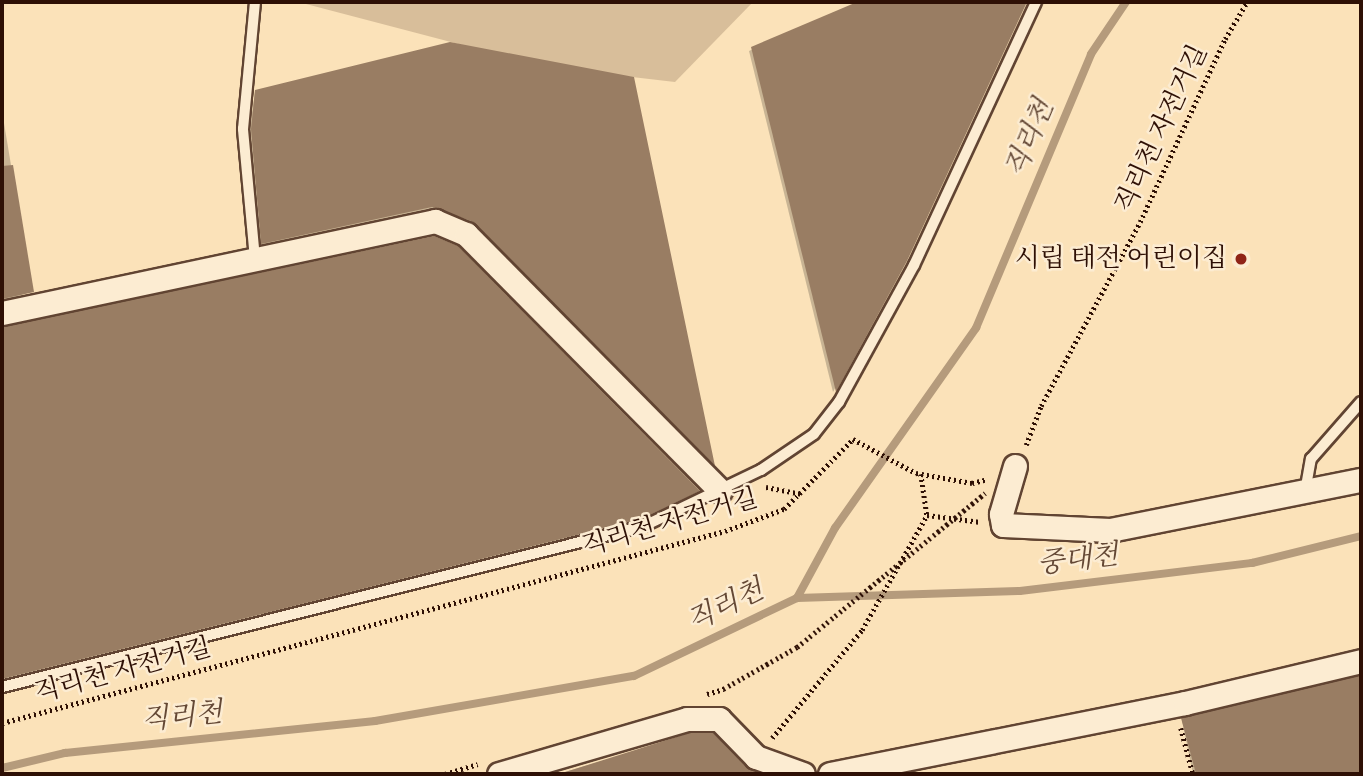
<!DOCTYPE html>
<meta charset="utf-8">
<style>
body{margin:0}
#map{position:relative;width:1363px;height:776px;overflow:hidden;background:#fbe2b9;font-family:"IM FELL English","Noto Serif KR",serif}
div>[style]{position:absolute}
.green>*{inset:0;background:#d8be9a}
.shadow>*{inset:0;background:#0003}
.stream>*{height:8px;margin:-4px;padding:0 4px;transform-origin:4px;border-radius:4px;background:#b59b7c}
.building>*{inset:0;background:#997d63}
.path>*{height:4.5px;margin-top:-2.25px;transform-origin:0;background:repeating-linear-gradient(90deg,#2e1005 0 2px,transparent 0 5.5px)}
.roads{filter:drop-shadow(2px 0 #614432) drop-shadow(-2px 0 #614432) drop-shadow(0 2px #614432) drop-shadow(0 -2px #614432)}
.lane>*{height:10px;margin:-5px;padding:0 5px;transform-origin:5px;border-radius:5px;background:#fcecd2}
.street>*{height:23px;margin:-11.5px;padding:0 11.5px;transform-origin:11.5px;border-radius:11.5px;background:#fcecd2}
.path-bridge>*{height:4.5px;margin-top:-2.25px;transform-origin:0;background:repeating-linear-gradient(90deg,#2e1005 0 2px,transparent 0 5.5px)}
.dots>*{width:19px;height:19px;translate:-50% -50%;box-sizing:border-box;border:4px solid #fcecd2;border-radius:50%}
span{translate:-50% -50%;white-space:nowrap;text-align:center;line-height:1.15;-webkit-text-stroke:5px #fcecd2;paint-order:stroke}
.street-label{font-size:26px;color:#2e1005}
.poi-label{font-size:26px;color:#2e1005}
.right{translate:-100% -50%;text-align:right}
.water-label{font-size:28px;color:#644835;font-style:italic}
.frame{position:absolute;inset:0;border:4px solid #2e1005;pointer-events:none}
</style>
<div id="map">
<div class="green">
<i style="clip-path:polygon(309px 2px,753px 2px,675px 82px,546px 67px,306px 4px)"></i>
</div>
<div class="shadow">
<i style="clip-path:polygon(861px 2px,1026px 2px,905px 261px,833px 392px,749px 51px)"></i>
<i style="clip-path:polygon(633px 79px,711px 467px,469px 223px,428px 209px,259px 245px,249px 133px,255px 92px)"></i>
<i style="clip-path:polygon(2px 111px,32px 291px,2px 302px)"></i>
<i style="clip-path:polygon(433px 237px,695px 493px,637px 521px,2px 680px,2px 327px)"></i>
<i style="clip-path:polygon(1361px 677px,1361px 774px,1193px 774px,1182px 720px)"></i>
<i style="clip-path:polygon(689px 735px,758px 774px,558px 774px)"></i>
</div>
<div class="stream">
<i style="left:797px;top:598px;width:223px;rotate:-1.8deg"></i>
<i style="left:1020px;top:591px;width:234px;rotate:-6.9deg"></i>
<i style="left:1252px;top:563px;width:112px;rotate:-13.9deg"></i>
<i style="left:2px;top:768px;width:65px;rotate:-13.4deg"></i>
<i style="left:65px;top:753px;width:312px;rotate:-5.9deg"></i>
<i style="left:375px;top:721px;width:263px;rotate:-9.9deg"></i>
<i style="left:634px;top:676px;width:181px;rotate:-25.6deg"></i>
<i style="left:797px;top:598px;width:80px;rotate:-61.5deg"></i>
<i style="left:835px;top:528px;width:245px;rotate:-54.8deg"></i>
<i style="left:976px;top:328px;width:297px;rotate:-67.2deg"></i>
<i style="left:1091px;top:54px;width:63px;rotate:-56.1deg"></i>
</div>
<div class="building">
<i style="clip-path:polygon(857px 2px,1027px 2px,907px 261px,836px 392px,751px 47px)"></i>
<i style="clip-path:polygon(450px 42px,634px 77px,715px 466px,471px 221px,432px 207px,261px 244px,251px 129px,255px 90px)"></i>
<i style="clip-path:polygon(13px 165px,34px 292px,2px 299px,2px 166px)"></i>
<i style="clip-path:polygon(434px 236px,458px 246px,700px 491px,641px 519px,2px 679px,2px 327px)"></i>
<i style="clip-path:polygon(1361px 675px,1361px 774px,1196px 774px,1181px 718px)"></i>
<i style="clip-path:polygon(689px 733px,713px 733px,746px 767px,763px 774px,559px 774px)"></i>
</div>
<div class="path">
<i style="left:1026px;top:445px;width:42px;rotate:-69deg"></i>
<i style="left:1041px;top:406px;width:209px;rotate:-61.7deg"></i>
<i style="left:1140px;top:222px;width:202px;rotate:-65.1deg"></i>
<i style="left:1225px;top:39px;width:43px;rotate:-59.3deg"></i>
<i style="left:921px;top:474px;width:41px;rotate:81.7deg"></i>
<i style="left:766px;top:487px;width:36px;rotate:11deg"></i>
<i style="left:707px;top:694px;width:17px;rotate:-17deg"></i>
<i style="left:2px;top:723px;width:748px;rotate:-14.87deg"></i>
<i style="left:725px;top:531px;width:63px;rotate:-20.4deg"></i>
<i style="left:784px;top:509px;width:98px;rotate:-45.4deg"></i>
<i style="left:853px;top:439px;width:72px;rotate:28.4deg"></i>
<i style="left:916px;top:473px;width:57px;rotate:10.1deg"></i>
<i style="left:972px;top:483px;width:16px;rotate:-14deg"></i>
<i style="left:1181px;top:728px;width:48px;rotate:75.4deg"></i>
<i style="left:772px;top:738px;width:141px;rotate:-50.2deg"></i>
<i style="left:862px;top:630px;width:132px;rotate:-60.5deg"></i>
<i style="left:927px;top:515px;width:54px;rotate:7.4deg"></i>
<i style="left:445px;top:774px;width:34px;rotate:-17deg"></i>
</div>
<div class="roads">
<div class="lane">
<i style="left:255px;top:259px;width:131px;rotate:-95.3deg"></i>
<i style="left:243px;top:129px;width:128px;rotate:-84.6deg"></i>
<i style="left:1305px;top:492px;width:34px;rotate:-80deg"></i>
<i style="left:1311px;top:459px;width:76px;rotate:-48.7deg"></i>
<i style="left:2px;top:687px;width:662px;rotate:-14.08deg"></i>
<i style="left:644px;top:526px;width:130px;rotate:-25.6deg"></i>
<i style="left:761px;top:470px;width:64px;rotate:-34.2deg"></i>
<i style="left:814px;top:434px;width:41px;rotate:-52deg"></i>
<i style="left:839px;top:402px;width:156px;rotate:-61.3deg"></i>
<i style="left:914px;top:265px;width:290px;rotate:-65.1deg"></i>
</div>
<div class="street">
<i style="left:2px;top:313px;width:443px;rotate:-12deg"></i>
<i style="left:435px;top:221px;width:34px;rotate:23deg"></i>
<i style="left:466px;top:234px;width:361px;rotate:45.3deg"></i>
<i style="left:1015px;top:466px;width:50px;rotate:106.3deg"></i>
<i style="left:1001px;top:514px;width:11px;rotate:80deg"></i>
<i style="left:1003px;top:525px;width:107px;rotate:2.7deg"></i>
<i style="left:1110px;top:530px;width:256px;rotate:-11.3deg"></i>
<i style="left:499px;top:774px;width:196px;rotate:-16.3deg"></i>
<i style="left:687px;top:719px;width:32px"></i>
<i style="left:719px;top:719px;width:53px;rotate:45.8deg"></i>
<i style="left:756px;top:757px;width:50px;rotate:19.9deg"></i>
<i style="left:830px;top:774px;width:362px;rotate:-11.3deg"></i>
<i style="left:1185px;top:703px;width:181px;rotate:-13.4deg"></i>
</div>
</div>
<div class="path-bridge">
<i style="left:723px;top:689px;width:85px;rotate:-29.6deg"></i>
<i style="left:797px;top:647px;width:243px;rotate:-39.3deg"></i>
</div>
<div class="dots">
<i style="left:1241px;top:259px;background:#8f2418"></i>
</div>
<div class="street-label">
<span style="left:1162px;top:129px;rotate:-65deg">직리천 자전거길</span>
<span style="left:670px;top:523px;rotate:-16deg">직리천 자전거길</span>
<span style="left:123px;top:671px;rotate:-15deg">직리천 자전거길</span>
</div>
<div class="poi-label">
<span class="right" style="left:1227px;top:259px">시립 태전 어린이집</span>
</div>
<div class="water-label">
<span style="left:1031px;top:139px;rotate:-67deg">직리천</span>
<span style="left:1078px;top:561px;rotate:-7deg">중대천</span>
<span style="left:726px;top:607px;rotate:-26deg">직리천</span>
<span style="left:182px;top:718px;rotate:-6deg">직리천</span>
</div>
<div class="frame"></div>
</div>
